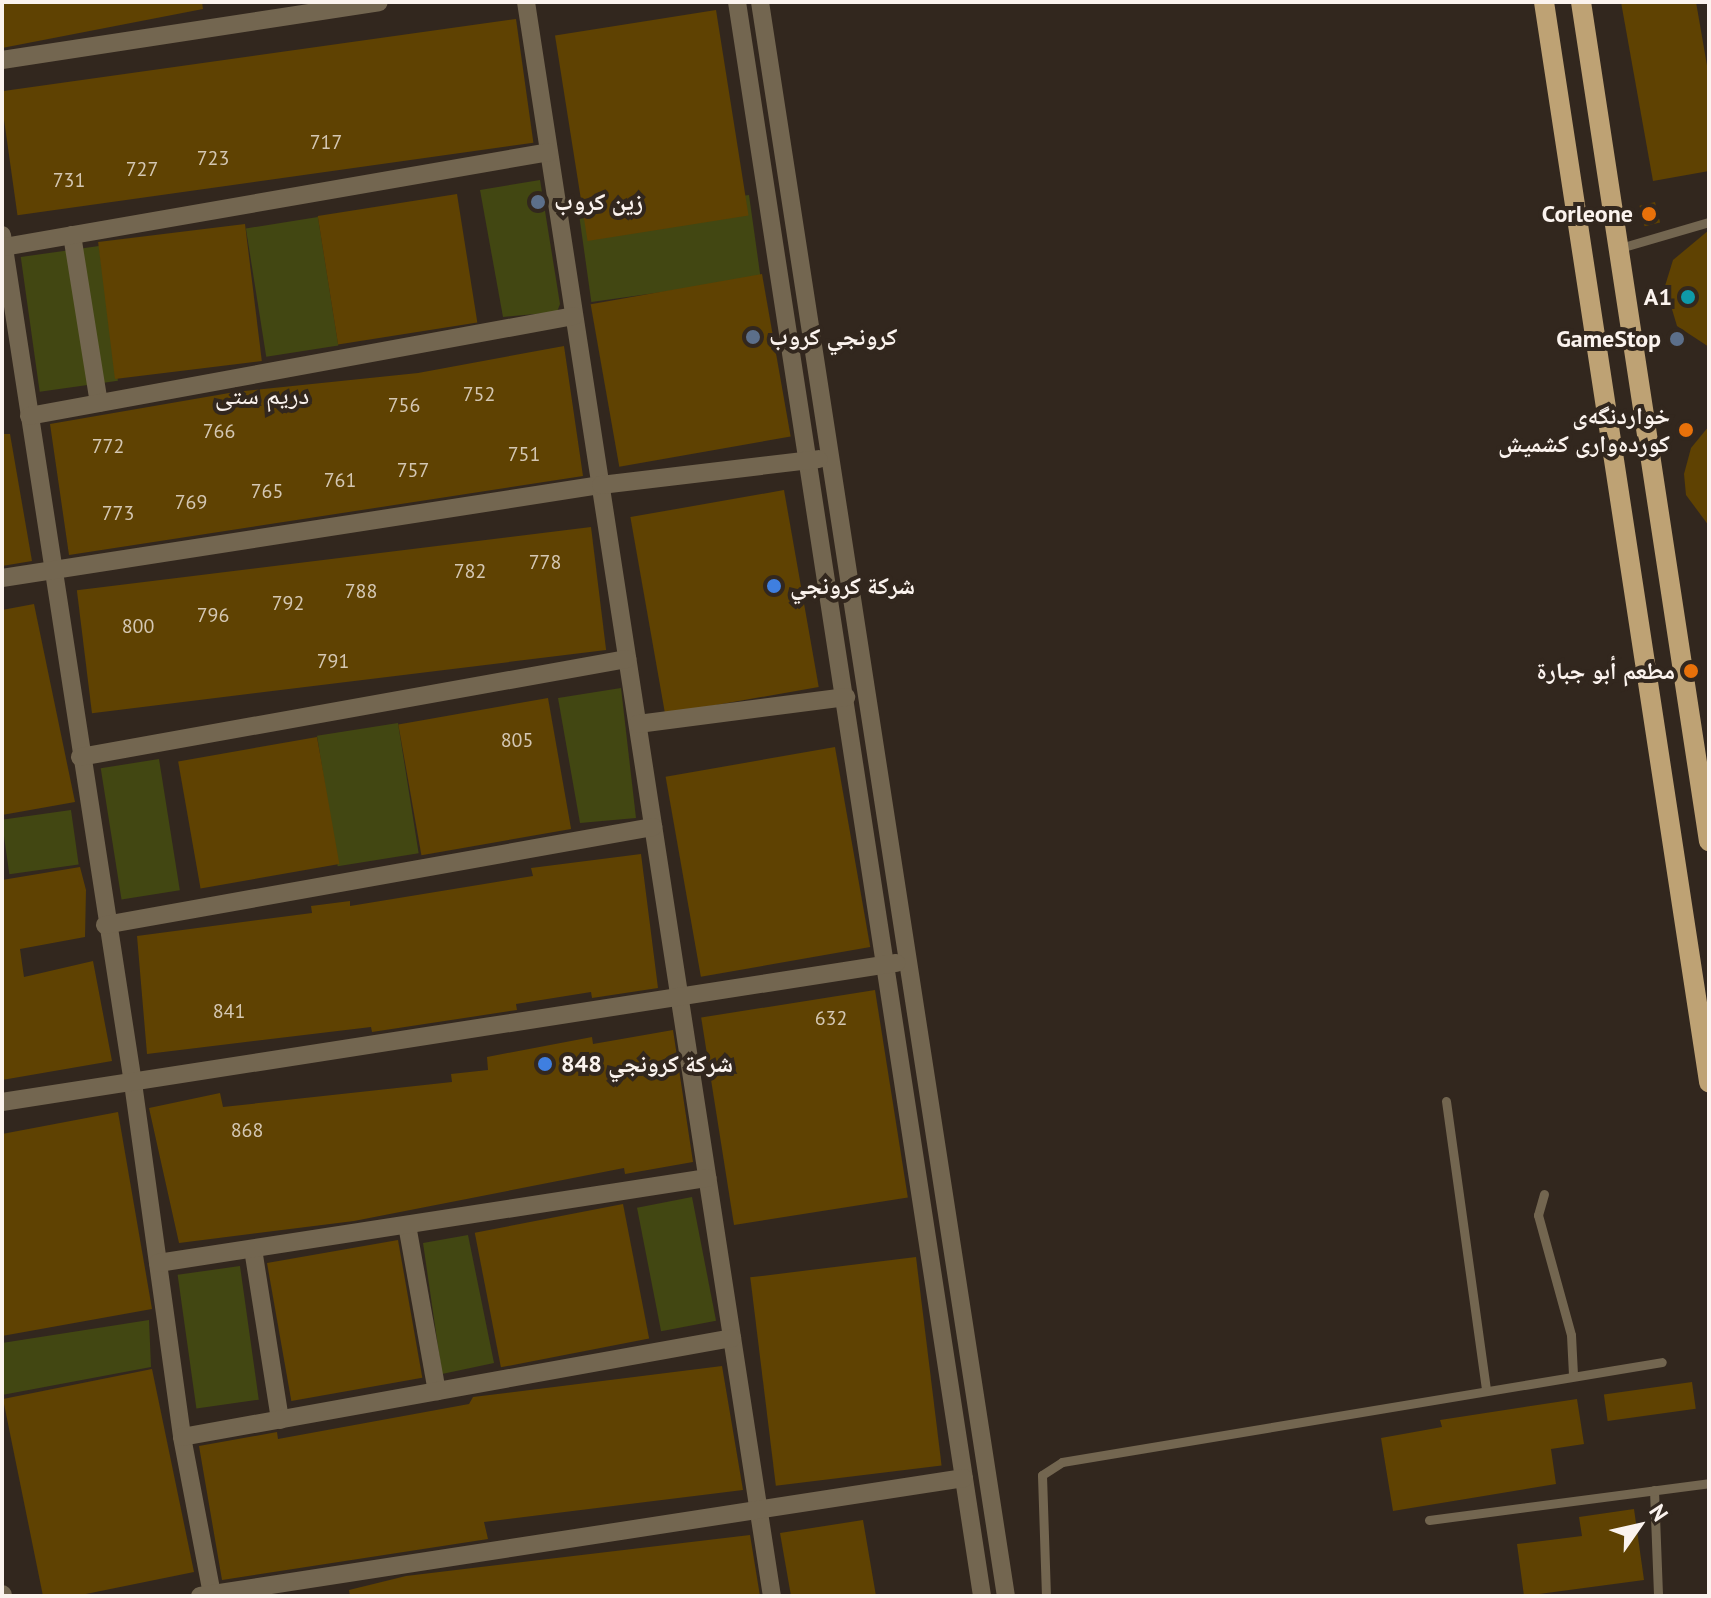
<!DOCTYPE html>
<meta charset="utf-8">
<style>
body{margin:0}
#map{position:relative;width:1711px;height:1598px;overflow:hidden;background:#32271e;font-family:"PT Sans","Noto Naskh Arabic",sans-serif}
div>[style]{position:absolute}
.green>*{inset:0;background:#424712;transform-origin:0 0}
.building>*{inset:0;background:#5f4202;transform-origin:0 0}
.service>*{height:9px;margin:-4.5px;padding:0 4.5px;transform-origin:4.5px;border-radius:4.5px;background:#736650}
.minor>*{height:18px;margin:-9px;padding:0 9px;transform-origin:9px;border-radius:9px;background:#736650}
.tertiary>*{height:20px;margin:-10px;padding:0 10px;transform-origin:10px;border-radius:10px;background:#736650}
.primary>*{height:20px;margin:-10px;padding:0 10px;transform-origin:10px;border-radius:10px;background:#bea274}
.dots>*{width:22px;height:22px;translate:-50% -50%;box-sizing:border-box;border:4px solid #32271e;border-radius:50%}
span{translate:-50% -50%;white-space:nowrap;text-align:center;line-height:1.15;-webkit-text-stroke:8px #32271e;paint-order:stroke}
.number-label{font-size:20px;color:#d4c7b3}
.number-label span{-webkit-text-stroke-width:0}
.poi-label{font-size:24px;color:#fbf3ee;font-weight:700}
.left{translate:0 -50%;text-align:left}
.right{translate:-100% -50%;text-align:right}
.neighbourhood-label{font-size:26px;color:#fbf3ee}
.frame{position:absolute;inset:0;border:4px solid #fbf3ee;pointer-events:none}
.north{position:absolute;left:1599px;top:1486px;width:80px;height:80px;-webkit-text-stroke:6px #32271e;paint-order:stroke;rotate:56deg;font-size:22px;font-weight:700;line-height:32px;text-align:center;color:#fbf3ee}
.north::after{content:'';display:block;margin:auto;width:28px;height:36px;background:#fbf3ee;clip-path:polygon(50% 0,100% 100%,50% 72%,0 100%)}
</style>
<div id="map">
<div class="green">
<i style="clip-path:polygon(540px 180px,560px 304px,557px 312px,503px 317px,480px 190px)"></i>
<i style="left:749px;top:195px;width:84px;height:171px;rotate:82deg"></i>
<i style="left:318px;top:217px;width:130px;height:73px;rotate:81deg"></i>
<i style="left:99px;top:246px;width:136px;height:79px;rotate:82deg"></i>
<i style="clip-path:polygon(621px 688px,636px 818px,580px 823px,558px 698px)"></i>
<i style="left:398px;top:723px;width:132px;height:82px;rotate:81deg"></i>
<i style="left:159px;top:759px;width:133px;height:59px;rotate:81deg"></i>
<i style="left:71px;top:810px;width:55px;height:70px;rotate:82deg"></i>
<i style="left:692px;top:1197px;width:126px;height:56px;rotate:79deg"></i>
<i style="clip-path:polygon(468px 1235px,494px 1363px,442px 1374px,423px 1243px)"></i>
<i style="left:240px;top:1266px;width:135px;height:63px;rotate:82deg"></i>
<i style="clip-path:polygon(149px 1320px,151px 1367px,2px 1395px,2px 1343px)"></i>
</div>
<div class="building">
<i style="clip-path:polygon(2px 2px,202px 2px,203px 9px,2px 48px)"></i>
<i style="clip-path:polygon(1621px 2px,1696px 2px,1709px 77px,1709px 171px,1653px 181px)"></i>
<i style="left:716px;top:10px;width:208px;height:163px;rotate:81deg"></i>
<i style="left:516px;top:19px;width:125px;height:521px;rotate:82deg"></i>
<i style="left:457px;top:194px;width:130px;height:141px;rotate:81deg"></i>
<i style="left:1655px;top:202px;width:21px;height:16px;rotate:76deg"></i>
<i style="left:245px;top:224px;width:138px;height:148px;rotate:83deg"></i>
<i style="clip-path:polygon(1709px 230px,1709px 347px,1677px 326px,1665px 286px,1673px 260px)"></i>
<i style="left:762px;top:274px;width:165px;height:174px;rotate:80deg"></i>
<i style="clip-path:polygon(564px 346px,583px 476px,69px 555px,50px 424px,235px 392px,418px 373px)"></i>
<i style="clip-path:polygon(1709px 426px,1709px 526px,1686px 495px,1684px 474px,1691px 448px)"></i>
<i style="clip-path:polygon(2px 434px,10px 434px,32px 561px,2px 566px)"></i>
<i style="left:784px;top:490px;width:200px;height:156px;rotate:80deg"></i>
<i style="left:591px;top:527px;width:124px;height:518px;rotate:83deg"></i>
<i style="clip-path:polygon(34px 604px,75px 802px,2px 815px,2px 610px)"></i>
<i style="left:548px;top:698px;width:133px;height:152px;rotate:80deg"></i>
<i style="left:317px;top:737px;width:129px;height:141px;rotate:80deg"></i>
<i style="left:835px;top:747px;width:203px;height:172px;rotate:80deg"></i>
<i style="clip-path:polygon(641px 854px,658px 988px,592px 998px,591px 992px,516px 1004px,517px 1010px,372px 1032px,371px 1027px,147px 1054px,137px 936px,312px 913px,311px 906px,350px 901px,350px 906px,533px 876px,531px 868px)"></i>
<i style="clip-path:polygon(80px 867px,86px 890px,85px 937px,20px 949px,24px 977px,93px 961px,112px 1061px,2px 1080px,2px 880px)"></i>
<i style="left:875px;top:990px;width:210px;height:176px;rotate:81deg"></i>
<i style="clip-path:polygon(673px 1030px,693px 1162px,625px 1174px,624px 1168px,354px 1221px,179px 1243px,149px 1108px,220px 1093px,223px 1107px,452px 1082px,451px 1074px,488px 1070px,487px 1057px,592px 1037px,593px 1044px)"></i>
<i style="clip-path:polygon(118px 1112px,152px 1309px,2px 1336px,2px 1134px)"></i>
<i style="left:623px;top:1204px;width:137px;height:151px;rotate:79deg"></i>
<i style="left:398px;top:1240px;width:140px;height:133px;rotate:80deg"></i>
<i style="left:916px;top:1257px;width:210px;height:167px;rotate:83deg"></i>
<i style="clip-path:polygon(722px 1366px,743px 1490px,484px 1522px,488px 1539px,222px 1580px,199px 1446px,277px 1432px,278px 1439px,469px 1404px,473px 1397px)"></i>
<i style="clip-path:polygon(152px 1369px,194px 1572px,76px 1596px,43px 1596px,3px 1399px)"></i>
<i style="left:1692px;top:1382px;width:27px;height:89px;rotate:82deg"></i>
<i style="clip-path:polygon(1577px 1399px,1584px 1444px,1551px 1449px,1556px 1484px,1393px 1511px,1381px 1438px,1442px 1427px,1440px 1420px)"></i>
<i style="clip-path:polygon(1634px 1509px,1644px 1580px,1524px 1596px,1517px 1544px,1582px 1536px,1579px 1517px)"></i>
<i style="clip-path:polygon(863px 1520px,876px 1596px,791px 1596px,780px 1533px)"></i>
<i style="clip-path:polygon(750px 1535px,760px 1596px,350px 1596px,349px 1590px,406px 1576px)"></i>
</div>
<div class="service">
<i style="left:1620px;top:248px;width:93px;rotate:-16.3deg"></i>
<i style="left:1446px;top:1101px;width:290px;rotate:82.1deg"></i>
<i style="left:1544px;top:1194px;width:22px;rotate:106deg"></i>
<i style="left:1538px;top:1215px;width:124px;rotate:74.6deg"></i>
<i style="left:1571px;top:1335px;width:40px;rotate:87.1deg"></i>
<i style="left:1654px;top:1490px;width:106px;rotate:87.8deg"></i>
<i style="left:1429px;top:1520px;width:282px;rotate:-7.5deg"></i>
<i style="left:1046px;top:1596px;width:121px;rotate:-91.9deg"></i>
<i style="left:1042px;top:1475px;width:24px;rotate:-33deg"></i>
<i style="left:1062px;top:1462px;width:608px;rotate:-9.46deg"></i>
</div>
<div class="minor">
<i style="left:526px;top:2px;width:1613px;rotate:81.23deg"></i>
<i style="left:737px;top:2px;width:1613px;rotate:81.26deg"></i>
<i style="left:760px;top:2px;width:1613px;rotate:81.23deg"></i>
<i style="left:2px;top:60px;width:381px;rotate:-8.7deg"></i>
<i style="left:2px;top:235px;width:858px;rotate:81.22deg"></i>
<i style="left:133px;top:1083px;width:357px;rotate:82.1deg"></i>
<i style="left:182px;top:1437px;width:160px;rotate:79.2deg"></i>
<i style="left:72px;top:235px;width:170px;rotate:80.9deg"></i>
<i style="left:4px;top:247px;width:553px;rotate:-9.89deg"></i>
<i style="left:29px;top:416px;width:554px;rotate:-10.4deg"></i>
<i style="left:2px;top:578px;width:606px;rotate:-8.83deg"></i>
<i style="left:601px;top:485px;width:219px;rotate:-6.8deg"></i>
<i style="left:638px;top:724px;width:210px;rotate:-7.4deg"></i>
<i style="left:80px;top:757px;width:556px;rotate:-10.16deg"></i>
<i style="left:105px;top:925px;width:557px;rotate:-10.14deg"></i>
<i style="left:2px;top:1102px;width:905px;rotate:-8.84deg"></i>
<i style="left:407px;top:1225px;width:169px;rotate:79.8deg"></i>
<i style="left:253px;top:1249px;width:173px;rotate:81deg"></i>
<i style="left:158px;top:1263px;width:556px;rotate:-8.8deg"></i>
<i style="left:182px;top:1437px;width:559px;rotate:-10.2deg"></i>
<i style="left:200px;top:1596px;width:773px;rotate:-8.78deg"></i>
</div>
<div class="tertiary">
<i style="left:2px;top:1595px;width:1px;rotate:90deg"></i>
</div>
<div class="primary">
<i style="left:1544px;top:2px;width:1093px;rotate:81.31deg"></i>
<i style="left:1581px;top:2px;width:849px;rotate:81.33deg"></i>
</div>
<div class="dots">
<i style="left:538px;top:202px;background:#5c6f8a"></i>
<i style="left:1649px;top:214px;background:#e8710a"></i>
<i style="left:1688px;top:297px;background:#0f9aa8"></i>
<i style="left:753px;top:337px;background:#5c6f8a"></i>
<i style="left:1677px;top:339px;background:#5c6f8a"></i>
<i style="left:1686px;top:430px;background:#e8710a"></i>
<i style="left:774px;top:586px;background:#3f7fe0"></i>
<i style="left:1691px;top:671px;background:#e8710a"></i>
<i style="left:545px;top:1064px;background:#3f7fe0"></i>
</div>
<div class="number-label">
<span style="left:326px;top:142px">717</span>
<span style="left:213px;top:158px">723</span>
<span style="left:142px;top:169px">727</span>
<span style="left:69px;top:180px">731</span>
<span style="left:479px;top:394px">752</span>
<span style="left:404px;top:405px">756</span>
<span style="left:219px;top:431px">766</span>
<span style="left:108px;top:446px">772</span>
<span style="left:524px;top:454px">751</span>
<span style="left:413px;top:470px">757</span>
<span style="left:340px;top:480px">761</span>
<span style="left:267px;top:491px">765</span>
<span style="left:191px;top:502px">769</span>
<span style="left:118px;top:513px">773</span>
<span style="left:545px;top:562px">778</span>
<span style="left:470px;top:571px">782</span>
<span style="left:361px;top:591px">788</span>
<span style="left:288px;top:603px">792</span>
<span style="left:213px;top:615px">796</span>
<span style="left:138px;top:626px">800</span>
<span style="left:333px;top:661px">791</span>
<span style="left:517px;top:740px">805</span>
<span style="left:229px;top:1011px">841</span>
<span style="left:831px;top:1018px">632</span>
<span style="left:247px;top:1130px">868</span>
</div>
<div class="poi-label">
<span class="left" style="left:554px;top:202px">زين كروب</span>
<span class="right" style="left:1633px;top:214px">Corleone</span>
<span class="right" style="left:1672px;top:297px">A1</span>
<span class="left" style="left:769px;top:337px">كرونجي كروب</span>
<span class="right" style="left:1661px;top:339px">GameStop</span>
<span class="right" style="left:1670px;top:430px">خواردنگەی<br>کوردەواری کشمیش</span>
<span class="left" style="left:790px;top:586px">شركة كرونجي</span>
<span class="right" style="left:1675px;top:671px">مطعم أبو جبارة</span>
<span class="left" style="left:561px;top:1064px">شركة كرونجي 848</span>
</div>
<div class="neighbourhood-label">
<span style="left:262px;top:395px">دریم ستی</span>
</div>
<div class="frame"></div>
<div class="north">N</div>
</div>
